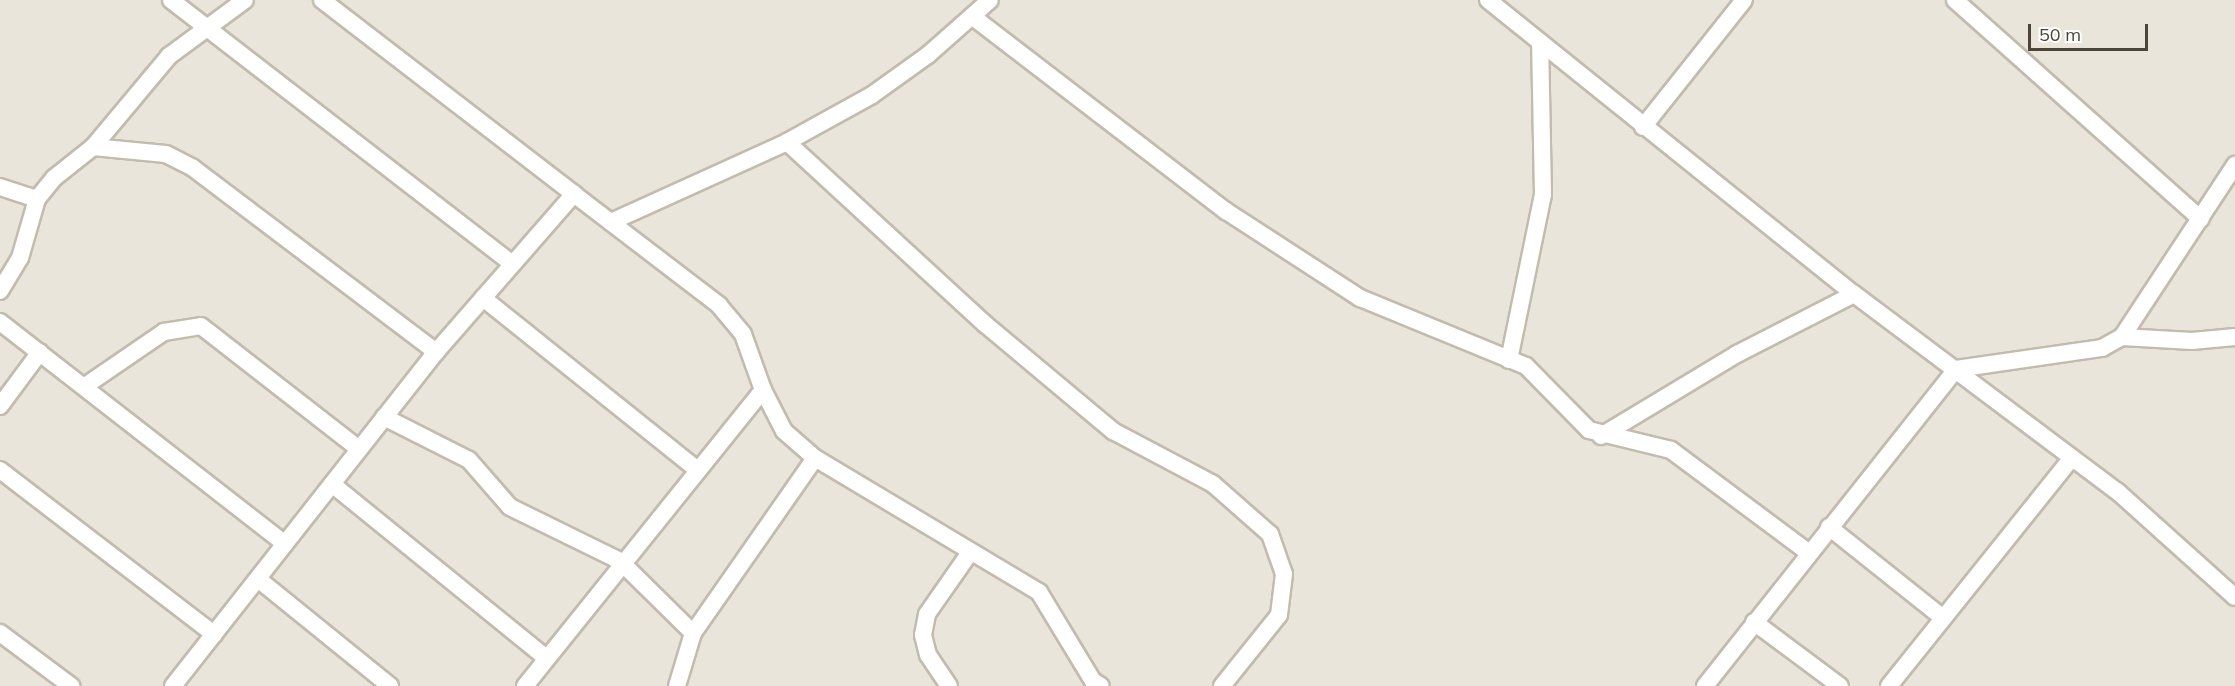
<!DOCTYPE html>
<style>
body{margin:0}
#map{position:relative;width:2235px;height:686px;overflow:hidden;background:#f6f3ec;font-family:Mulish,sans-serif}
div>[style]{position:absolute}
.residential>*{inset:0;background:#eae5da;transform-origin:0 0}
.roads{filter:drop-shadow(2px 0 #c2bbae) drop-shadow(-2px 0 #c2bbae) drop-shadow(0 2px #c2bbae) drop-shadow(0 -2px #c2bbae)}
.street>*{height:16px;margin:-8px;padding:0 8px;transform-origin:8px;border-radius:8px;background:#fff}
span{translate:-50% -50%;white-space:nowrap;text-align:center;line-height:1.15;-webkit-text-stroke:5px #fff;paint-order:stroke}
.scale{position:absolute;left:2028px;top:24px;width:120px;height:27px;box-sizing:border-box;border:3px solid #4b4439;border-top:0;padding-left:8px;font-size:18px;line-height:21px;white-space:nowrap;color:#4b4439;-webkit-text-stroke:4px #fff;paint-order:stroke}
</style>
<div id="map">
<div class="residential">
<i style="left:0;top:0;width:2235px;height:686px"></i>
</div>
<div class="roads">
<div class="street">
<i style="left:171px;top:0;width:431px;rotate:37.7deg"></i>
<i style="left:1488px;top:0;width:469px;rotate:38.8deg"></i>
<i style="left:1854px;top:294px;width:330px;rotate:36.9deg"></i>
<i style="left:2118px;top:492px;width:157px;rotate:41.9deg"></i>
<i style="left:1955px;top:0;width:329px;rotate:41.7deg"></i>
<i style="left:973px;top:17px;width:319px;rotate:37.5deg"></i>
<i style="left:1226px;top:211px;width:160px;rotate:33deg"></i>
<i style="left:1360px;top:298px;width:179px;rotate:22.3deg"></i>
<i style="left:1526px;top:366px;width:90px;rotate:45.5deg"></i>
<i style="left:1589px;top:430px;width:84px;rotate:13.7deg"></i>
<i style="left:1671px;top:450px;width:171px;rotate:36.7deg"></i>
<i style="left:1643px;top:127px;width:162px;rotate:-51.5deg"></i>
<i style="left:787px;top:142px;width:269px;rotate:42.6deg"></i>
<i style="left:985px;top:324px;width:167px;rotate:39.9deg"></i>
<i style="left:1113px;top:431px;width:113px;rotate:27.9deg"></i>
<i style="left:1213px;top:484px;width:76px;rotate:41.3deg"></i>
<i style="left:1270px;top:534px;width:42px;rotate:70.7deg"></i>
<i style="left:1284px;top:574px;width:41px;rotate:97deg"></i>
<i style="left:1279px;top:615px;width:91px;rotate:128.8deg"></i>
<i style="left:93px;top:147px;width:73px;rotate:5.5deg"></i>
<i style="left:166px;top:154px;width:30px;rotate:27deg"></i>
<i style="left:193px;top:168px;width:305px;rotate:37.1deg"></i>
<i style="left:0;top:187px;width:39px;rotate:18deg"></i>
<i style="left:611px;top:222px;width:193px;rotate:-24.4deg"></i>
<i style="left:787px;top:142px;width:97px;rotate:-28.9deg"></i>
<i style="left:872px;top:95px;width:70px;rotate:-35.7deg"></i>
<i style="left:929px;top:54px;width:81px;rotate:-41.5deg"></i>
<i style="left:0;top:291px;width:39px;rotate:-59deg"></i>
<i style="left:20px;top:258px;width:61px;rotate:-73.9deg"></i>
<i style="left:37px;top:199px;width:27px;rotate:-51deg"></i>
<i style="left:54px;top:178px;width:50px;rotate:-38.5deg"></i>
<i style="left:93px;top:147px;width:119px;rotate:-50.1deg"></i>
<i style="left:169px;top:56px;width:94px;rotate:-36.4deg"></i>
<i style="left:483px;top:298px;width:275px;rotate:38.7deg"></i>
<i style="left:0;top:322px;width:361px;rotate:37.9deg"></i>
<i style="left:2122px;top:337px;width:70px;rotate:3.3deg"></i>
<i style="left:2192px;top:341px;width:43px;rotate:-5.3deg"></i>
<i style="left:1509px;top:360px;width:168px;rotate:-78.4deg"></i>
<i style="left:1543px;top:195px;width:151px;rotate:-91.1deg"></i>
<i style="left:85px;top:386px;width:96px;rotate:-34.4deg"></i>
<i style="left:164px;top:332px;width:37px;rotate:-9deg"></i>
<i style="left:201px;top:326px;width:200px;rotate:37.9deg"></i>
<i style="left:763px;top:390px;width:46px;rotate:62.9deg"></i>
<i style="left:784px;top:431px;width:41px;rotate:41.1deg"></i>
<i style="left:815px;top:458px;width:261px;rotate:30.9deg"></i>
<i style="left:1039px;top:592px;width:104px;rotate:58.8deg"></i>
<i style="left:1093px;top:681px;width:9px;rotate:32deg"></i>
<i style="left:0;top:406px;width:67px;rotate:-53.5deg"></i>
<i style="left:384px;top:417px;width:95px;rotate:26.8deg"></i>
<i style="left:469px;top:460px;width:62px;rotate:48.9deg"></i>
<i style="left:510px;top:507px;width:123px;rotate:26.1deg"></i>
<i style="left:620px;top:561px;width:103px;rotate:44.6deg"></i>
<i style="left:1601px;top:436px;width:159px;rotate:-31.1deg"></i>
<i style="left:1737px;top:354px;width:131px;rotate:-27.1deg"></i>
<i style="left:0;top:470px;width:270px;rotate:37.5deg"></i>
<i style="left:332px;top:484px;width:276px;rotate:39.1deg"></i>
<i style="left:1829px;top:527px;width:146px;rotate:38.6deg"></i>
<i style="left:258px;top:579px;width:170px;rotate:39deg"></i>
<i style="left:1754px;top:622px;width:107px;rotate:36.7deg"></i>
<i style="left:0;top:633px;width:89px;rotate:36.7deg"></i>
<i style="left:173px;top:686px;width:425px;rotate:-51.8deg"></i>
<i style="left:436px;top:352px;width:210px;rotate:-48.9deg"></i>
<i style="left:574px;top:194px;width:318px;rotate:-142.4deg"></i>
<i style="left:525px;top:686px;width:380px;rotate:-51.2deg"></i>
<i style="left:763px;top:390px;width:59px;rotate:-109.7deg"></i>
<i style="left:743px;top:334px;width:38px;rotate:-130deg"></i>
<i style="left:719px;top:305px;width:183px;rotate:-142.6deg"></i>
<i style="left:677px;top:686px;width:55px;rotate:-73.2deg"></i>
<i style="left:693px;top:633px;width:213px;rotate:-55.1deg"></i>
<i style="left:949px;top:686px;width:37px;rotate:-124deg"></i>
<i style="left:928px;top:655px;width:21px;rotate:-104deg"></i>
<i style="left:923px;top:635px;width:21px;rotate:-79deg"></i>
<i style="left:927px;top:614px;width:73px;rotate:-55deg"></i>
<i style="left:1705px;top:686px;width:404px;rotate:-51.6deg"></i>
<i style="left:1956px;top:369px;width:148px;rotate:-8.2deg"></i>
<i style="left:2102px;top:348px;width:23px;rotate:-29deg"></i>
<i style="left:2122px;top:337px;width:206px;rotate:-56.7deg"></i>
<i style="left:1889px;top:686px;width:290px;rotate:-51.3deg"></i>
</div>
</div>
<div class="scale">50 m</div>
</div>
